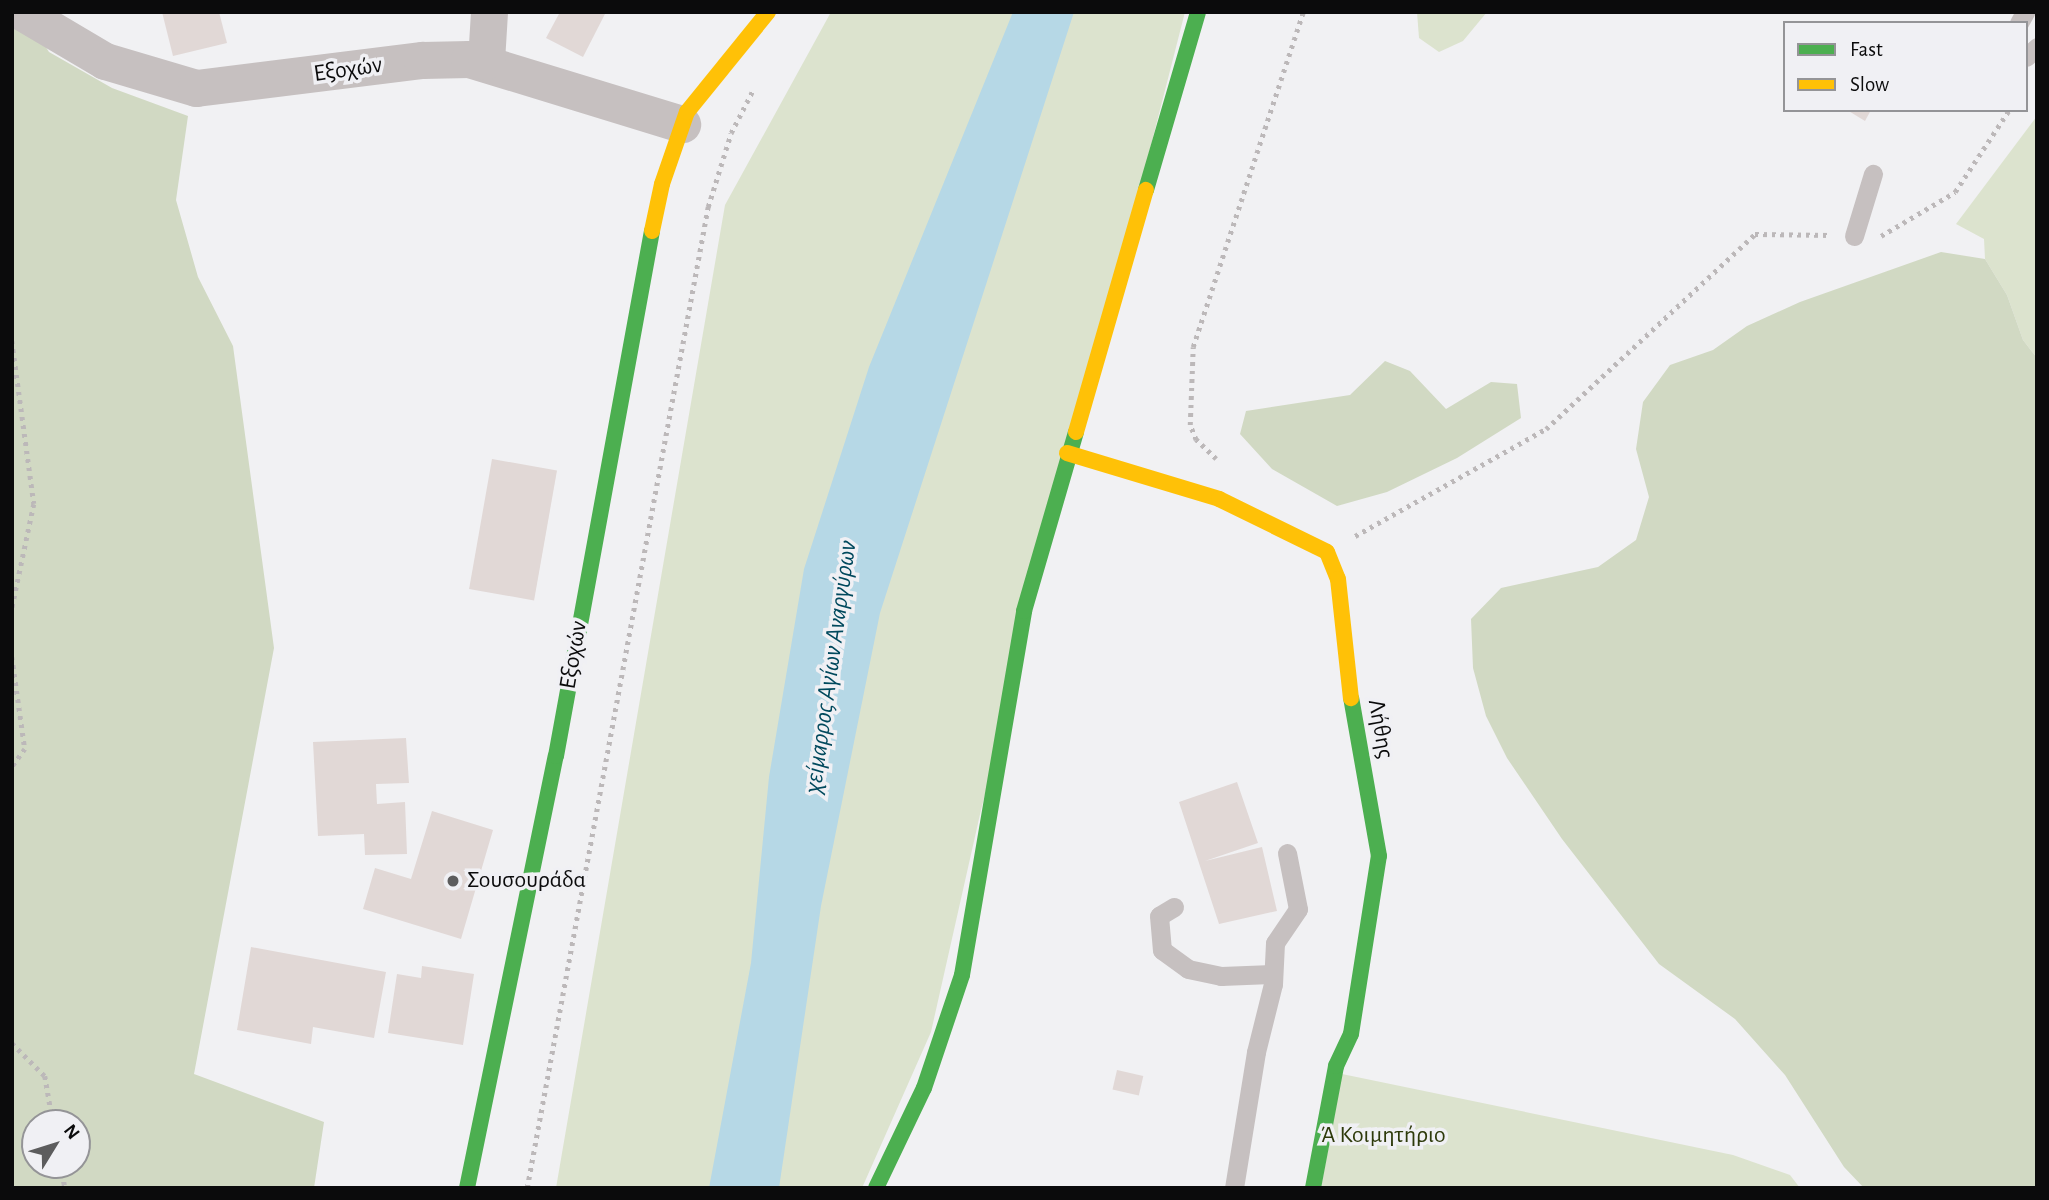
<!DOCTYPE html>
<meta charset="utf-8">
<style>
body{margin:0}
#map{position:relative;width:2049px;height:1200px;overflow:hidden;background:#f1f1f3;font-family:"Alegreya Sans",sans-serif}
div>[style]{position:absolute}
.green>*{inset:0;background:#dce3ce}
.forest>*{inset:0;background:#d1d9c3}
.water>*{inset:0;background:#b6d8e6}
.building>*{inset:0;background:#e1d8d6;transform-origin:0 0}
.path>*{height:4.5px;margin-top:-2.25px;transform-origin:0;background:repeating-linear-gradient(90deg,#bcb8b9 0 3.5px,transparent 0 8.5px)}
.lane>*{height:19px;margin:-9.5px;padding:0 9.5px;transform-origin:9.5px;border-radius:9.5px;background:#c6c0c0}
.street>*{height:37px;margin:-18.5px;padding:0 18.5px;transform-origin:18.5px;border-radius:18.5px;background:#c6c0c0}
.fast>*{height:16px;margin:-8px;padding:0 8px;transform-origin:8px;border-radius:8px;background:#4caf50}
.slow>*{height:16px;margin:-8px;padding:0 8px;transform-origin:8px;border-radius:8px;background:#ffc107}
.dots>*{width:19px;height:19px;translate:-50% -50%;box-sizing:border-box;border:4px solid #f0f0f4;border-radius:50%}
span{translate:-50% -50%;white-space:nowrap;text-align:center;line-height:1.15;-webkit-text-stroke:7px #f0f0f4;paint-order:stroke}
.street-label{font-size:24px;color:#0b0b0c}
.poi-label{font-size:24px;color:#0b0b0c}
.left{translate:0 -50%;text-align:left}
.park-label{font-size:24px;color:#2e3a0b}
.water-label{font-size:26px;color:#01495d;font-style:italic}
.frame{position:absolute;inset:0;border:14px solid #0b0b0c;pointer-events:none}
.legend{position:absolute;left:1783px;top:21px;width:245px;height:91px;box-sizing:border-box;background:#f0f0f4;border:2px solid #949497;margin:0;padding:9px 12px;list-style:none;font-size:21px;color:#0b0b0c}
.legend li{display:flex;align-items:center;gap:14px;height:35px}
.legend b{width:35px;border:2px solid #949497}
.north{position:absolute;left:21px;top:1109px;width:70px;height:70px;box-sizing:border-box;background:#f0f0f4;border:2px solid #949497;border-radius:50%;rotate:52deg;font-size:19px;font-weight:700;line-height:28px;text-align:center;color:#0b0b0c}
.north::after{content:'';display:block;margin:auto;width:24px;height:32px;background:#5c5c5d;clip-path:polygon(50% 0,100% 100%,50% 72%,0 100%)}
</style>
<div id="map">
<div class="green">
<i style="clip-path:polygon(831px 12px,1185px 12px,981px 810px,931px 1032px,862px 1188px,556px 1188px,725px 205px)"></i>
<i style="clip-path:polygon(1487px 12px,1463px 41px,1439px 52px,1419px 38px,1417px 12px)"></i>
<i style="clip-path:polygon(2037px 116px,2037px 358px,2023px 340px,2007px 295px,1985px 259px,1984px 239px,1956px 224px)"></i>
<i style="clip-path:polygon(1342px 1074px,1733px 1155px,1790px 1175px,1800px 1188px,1321px 1188px)"></i>
</div>
<div class="forest">
<i style="clip-path:polygon(evenodd,12px 12px,24px 12px,49px 52px,112px 88px,188px 116px,176px 200px,198px 277px,233px 346px,274px 648px,194px 1074px,324px 1122px,314px 1188px,12px 1188px,12px 12px,35px 1123px,77px 1123px,77px 1165px,35px 1165px,35px 1123px)"></i>
<i style="clip-path:polygon(1941px 252px,1985px 259px,2007px 295px,2023px 340px,2037px 358px,2037px 1188px,1864px 1188px,1844px 1167px,1785px 1075px,1735px 1019px,1659px 964px,1562px 839px,1507px 758px,1486px 716px,1473px 668px,1471px 619px,1501px 588px,1598px 567px,1636px 540px,1649px 497px,1636px 449px,1643px 402px,1670px 365px,1713px 350px,1747px 326px,1800px 302px)"></i>
<i style="clip-path:polygon(1385px 361px,1410px 371px,1446px 409px,1491px 382px,1517px 384px,1521px 418px,1457px 458px,1387px 492px,1337px 506px,1272px 469px,1240px 434px,1246px 411px,1350px 395px)"></i>
</div>
<div class="water">
<i style="clip-path:polygon(1013px 12px,1074px 12px,880px 613px,821px 906px,779px 1188px,709px 1188px,751px 963px,769px 777px,804px 569px,869px 367px)"></i>
</div>
<div class="building">
<i style="clip-path:polygon(162px 12px,219px 12px,227px 43px,173px 56px)"></i>
<i style="clip-path:polygon(560px 12px,606px 12px,583px 57px,546px 38px)"></i>
<i style="clip-path:polygon(1847px 110px,1871px 110px,1865px 121px)"></i>
<i style="left:492px;top:459px;width:66px;height:132px;rotate:10deg"></i>
<i style="clip-path:polygon(406px 738px,409px 783px,376px 784px,377px 804px,405px 802px,407px 854px,365px 855px,364px 834px,318px 836px,313px 742px)"></i>
<i style="clip-path:polygon(1237px 782px,1258px 843px,1205px 861px,1262px 847px,1277px 911px,1219px 924px,1179px 802px)"></i>
<i style="clip-path:polygon(432px 811px,493px 830px,461px 939px,363px 909px,375px 868px,411px 879px)"></i>
<i style="clip-path:polygon(251px 947px,386px 972px,374px 1038px,313px 1027px,311px 1044px,237px 1030px)"></i>
<i style="clip-path:polygon(422px 966px,474px 974px,463px 1045px,388px 1033px,397px 974px,421px 978px)"></i>
<i style="left:1117px;top:1070px;width:27px;height:20px;rotate:13deg"></i>
</div>
<div class="path">
<i style="left:1881px;top:236px;width:86px;rotate:-30.7deg"></i>
<i style="left:1955px;top:192px;width:98px;rotate:-56.6deg"></i>
<i style="left:12px;top:341px;width:164px;rotate:82.3deg"></i>
<i style="left:34px;top:504px;width:106px;rotate:101.9deg"></i>
<i style="left:1216px;top:459px;width:28px;rotate:-136deg"></i>
<i style="left:1196px;top:440px;width:16px;rotate:-112deg"></i>
<i style="left:1190px;top:425px;width:78px;rotate:-87.8deg"></i>
<i style="left:1193px;top:347px;width:353px;rotate:-71.8deg"></i>
<i style="left:1355px;top:536px;width:219px;rotate:-29.3deg"></i>
<i style="left:1546px;top:429px;width:286px;rotate:-43deg"></i>
<i style="left:1755px;top:234px;width:75px;rotate:0.8deg"></i>
<i style="left:12px;top:657px;width:93px;rotate:82deg"></i>
<i style="left:25px;top:749px;width:22px;rotate:126deg"></i>
<i style="left:12px;top:1043px;width:47px;rotate:45deg"></i>
<i style="left:45px;top:1076px;width:48px;rotate:80.3deg"></i>
<i style="left:61px;top:1165px;width:23px;rotate:80deg"></i>
<i style="left:527px;top:1188px;width:998px;rotate:-79.55deg"></i>
<i style="left:708px;top:207px;width:77px;rotate:-72.7deg"></i>
<i style="left:731px;top:133px;width:48px;rotate:-62.9deg"></i>
</div>
<div class="lane">
<i style="left:2019px;top:23px;width:13px;rotate:-61deg"></i>
<i style="left:2026px;top:57px;width:15px;rotate:-42deg"></i>
<i style="left:1854px;top:236px;width:65px;rotate:-73deg"></i>
<i style="left:1174px;top:907px;width:17px;rotate:149deg"></i>
<i style="left:1159px;top:916px;width:34px;rotate:85deg"></i>
<i style="left:1162px;top:950px;width:32px;rotate:36deg"></i>
<i style="left:1188px;top:969px;width:34px;rotate:12deg"></i>
<i style="left:1221px;top:976px;width:52px;rotate:-2.2deg"></i>
<i style="left:1234px;top:1188px;width:138px;rotate:-80.8deg"></i>
<i style="left:1256px;top:1052px;width:70px;rotate:-76deg"></i>
<i style="left:1273px;top:984px;width:41px;rotate:-87.2deg"></i>
<i style="left:1275px;top:943px;width:41px;rotate:-55.9deg"></i>
<i style="left:1298px;top:909px;width:57px;rotate:-101.1deg"></i>
</div>
<div class="street">
<i style="left:22px;top:12px;width:96px;rotate:30.6deg"></i>
<i style="left:105px;top:61px;width:95px;rotate:16.5deg"></i>
<i style="left:196px;top:88px;width:228px;rotate:-7.1deg"></i>
<i style="left:422px;top:60px;width:47px;rotate:-1.2deg"></i>
<i style="left:469px;top:59px;width:223px;rotate:17deg"></i>
<i style="left:486px;top:61px;width:49px;rotate:-86.5deg"></i>
</div>
<div class="fast">
<i style="left:1146px;top:190px;width:185px;rotate:-73.7deg"></i>
<i style="left:467px;top:1188px;width:441px;rotate:-78.4deg"></i>
<i style="left:556px;top:756px;width:534px;rotate:-79.64deg"></i>
<i style="left:876px;top:1188px;width:111px;rotate:-64.4deg"></i>
<i style="left:924px;top:1088px;width:119px;rotate:-71.4deg"></i>
<i style="left:962px;top:975px;width:369px;rotate:-80.3deg"></i>
<i style="left:1024px;top:611px;width:186px;rotate:-73.8deg"></i>
<i style="left:1313px;top:1188px;width:124px;rotate:-79.3deg"></i>
<i style="left:1336px;top:1066px;width:35px;rotate:-65deg"></i>
<i style="left:1351px;top:1034px;width:180px;rotate:-81.1deg"></i>
<i style="left:1379px;top:856px;width:160px;rotate:-100deg"></i>
</div>
<div class="slow">
<i style="left:652px;top:231px;width:48px;rotate:-78deg"></i>
<i style="left:662px;top:184px;width:76px;rotate:-70.9deg"></i>
<i style="left:687px;top:112px;width:129px;rotate:-51deg"></i>
<i style="left:1076px;top:432px;width:252px;rotate:-73.9deg"></i>
<i style="left:1067px;top:453px;width:159px;rotate:16.8deg"></i>
<i style="left:1219px;top:499px;width:120px;rotate:26.1deg"></i>
<i style="left:1327px;top:552px;width:29px;rotate:68deg"></i>
<i style="left:1338px;top:579px;width:120px;rotate:83.8deg"></i>
</div>
<div class="dots">
<i style="left:453px;top:881px;background:#5c5c5d"></i>
</div>
<div class="street-label">
<span style="left:348px;top:70px;rotate:-8deg">Εξοχών</span>
<span style="left:574px;top:655px;rotate:-80deg">Εξοχών</span>
<span style="left:1380px;top:729px;rotate:80deg">Λήθης</span>
</div>
<div class="poi-label">
<span class="left" style="left:467px;top:881px">Σουσουράδα</span>
</div>
<div class="park-label">
<span style="left:1383px;top:1136px">Ά Κοιμητήριο</span>
</div>
<div class="water-label">
<span style="left:831px;top:667px;rotate:-82deg">χείμαρρος Αγίων Αναργύρων</span>
</div>
<div class="frame"></div>
<ul class="legend">
<li><b style="height:9px;background:#4caf50"></b>Fast</li>
<li><b style="height:9px;background:#ffc107"></b>Slow</li>
</ul>
<div class="north">N</div>
</div>
